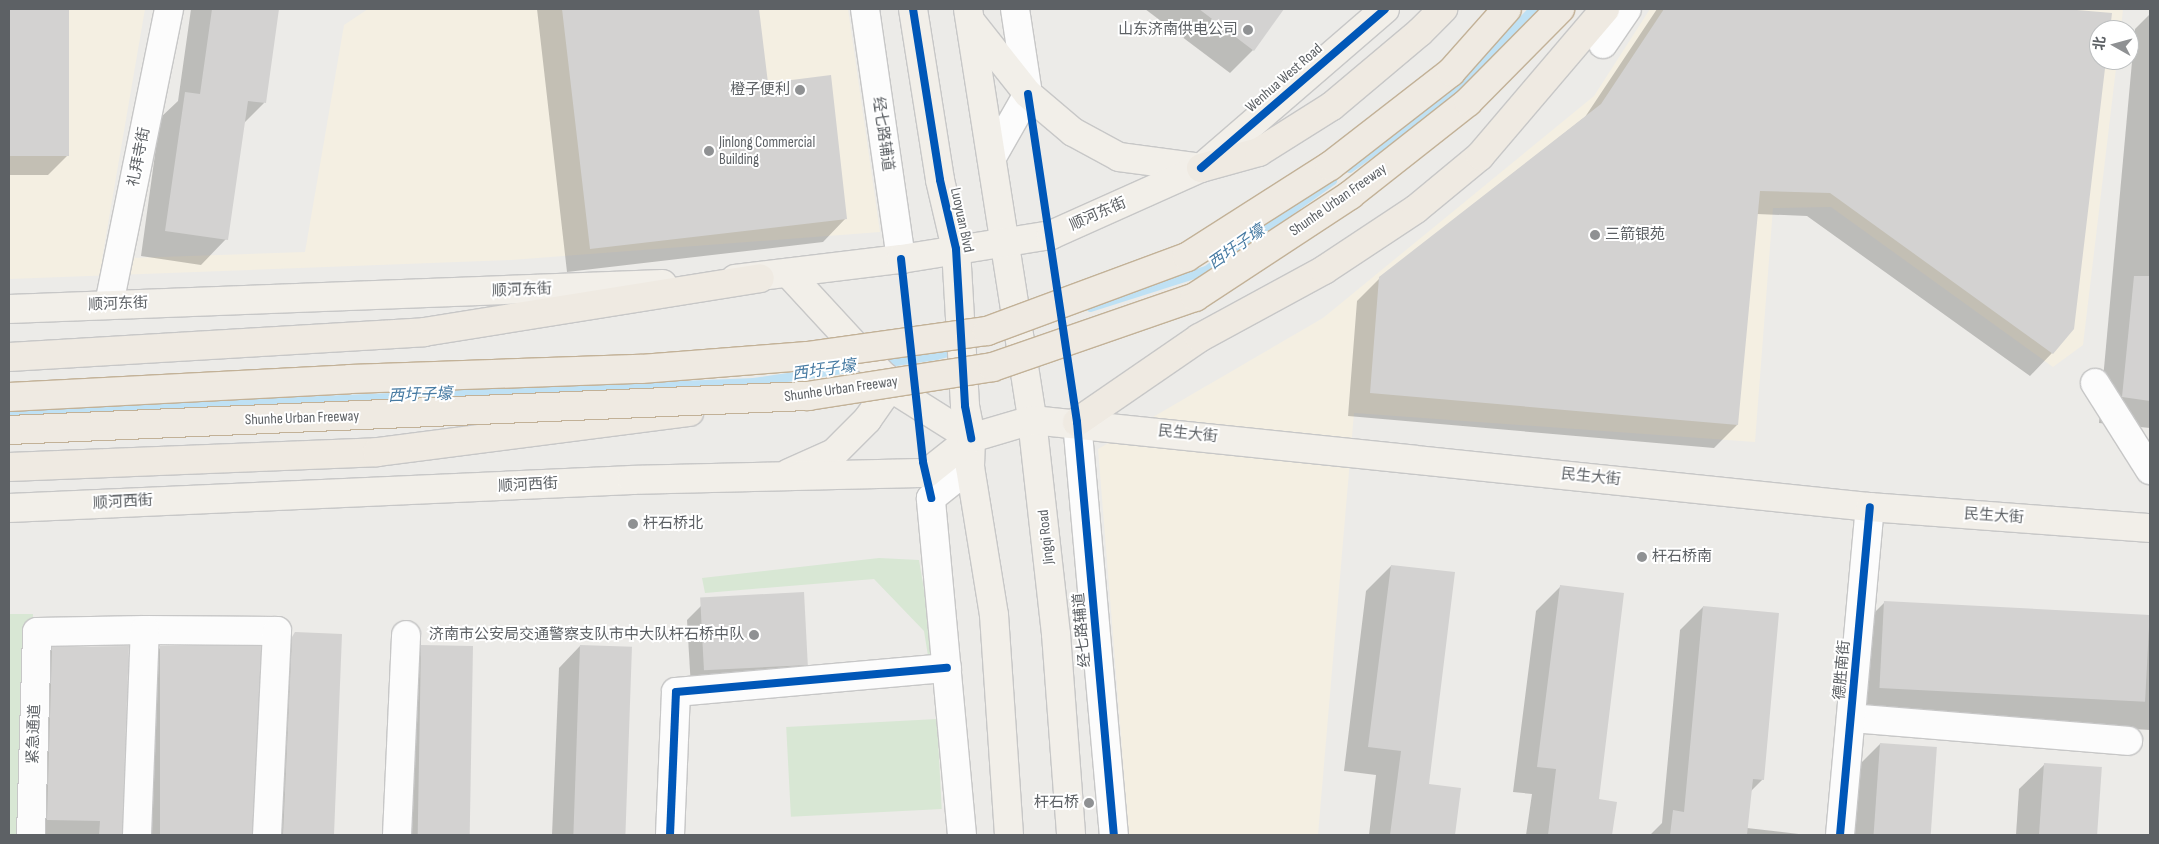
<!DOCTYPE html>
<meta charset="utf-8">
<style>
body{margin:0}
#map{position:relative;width:2159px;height:844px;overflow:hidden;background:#ecebe8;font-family:"Sofia Sans Condensed","Noto Sans SC",sans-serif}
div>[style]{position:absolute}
.commercial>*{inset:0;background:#f4efe2}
.green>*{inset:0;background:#d8e7d4;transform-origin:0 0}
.shadow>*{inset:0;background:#0003}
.stream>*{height:9px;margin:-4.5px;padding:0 4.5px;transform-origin:4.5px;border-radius:4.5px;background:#bfe1f4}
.building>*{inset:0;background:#d3d2d1;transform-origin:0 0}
.roads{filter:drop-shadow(1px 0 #c7c7c7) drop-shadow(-1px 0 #c7c7c7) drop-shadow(0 1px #c7c7c7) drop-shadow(0 -1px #c7c7c7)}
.minor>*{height:28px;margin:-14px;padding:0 14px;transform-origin:14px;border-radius:14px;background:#fcfcfc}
.major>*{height:28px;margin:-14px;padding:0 14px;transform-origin:14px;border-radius:14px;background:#f2efe9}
.highway>*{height:28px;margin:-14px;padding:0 14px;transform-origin:14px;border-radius:14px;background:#efeae2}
.bridges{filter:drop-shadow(1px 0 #c2b197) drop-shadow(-1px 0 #c2b197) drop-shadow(0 1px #c2b197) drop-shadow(0 -1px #c2b197)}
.highway-bridge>*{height:28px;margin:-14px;padding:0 14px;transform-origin:14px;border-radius:14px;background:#efeae2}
.cycleway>*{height:8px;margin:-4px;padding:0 4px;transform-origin:4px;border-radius:4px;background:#0057b8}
.dots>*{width:14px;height:14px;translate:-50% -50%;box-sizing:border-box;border:2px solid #fff;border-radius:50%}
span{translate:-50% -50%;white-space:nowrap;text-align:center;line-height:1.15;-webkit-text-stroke:4px #fff;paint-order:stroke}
.poi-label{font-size:15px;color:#5d6165}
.right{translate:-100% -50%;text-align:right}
.left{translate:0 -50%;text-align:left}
.street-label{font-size:15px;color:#5d6165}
.water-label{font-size:16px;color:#467aa2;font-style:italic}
.frame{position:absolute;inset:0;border:10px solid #5d6165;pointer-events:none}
.north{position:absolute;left:2089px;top:20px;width:50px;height:50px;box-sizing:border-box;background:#fff;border:1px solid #bec0c1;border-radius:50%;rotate:277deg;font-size:14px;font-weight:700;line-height:20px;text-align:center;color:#5d6165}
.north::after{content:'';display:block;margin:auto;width:18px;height:22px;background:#8f9193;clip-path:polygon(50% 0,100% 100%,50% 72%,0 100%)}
</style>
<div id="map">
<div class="commercial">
<i style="clip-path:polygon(9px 9px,145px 9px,102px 259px,305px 252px,344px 25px,368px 9px,848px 9px,880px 232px,511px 260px,9px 279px)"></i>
<i style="clip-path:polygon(1650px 9px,2123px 9px,2121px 30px,2099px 30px,2099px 60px,2117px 60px,2083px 345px,2053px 367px,1831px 207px,1773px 208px,1755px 442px,1354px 413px,1318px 835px,1129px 835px,1098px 449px,1323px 318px,1594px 96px)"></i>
</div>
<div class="green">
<i style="clip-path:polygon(879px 558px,919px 560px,935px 655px,928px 656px,924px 631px,874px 579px,705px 593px,702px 578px)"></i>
<i style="clip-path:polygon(9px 614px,33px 614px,24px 835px,9px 835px)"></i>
<i style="left:937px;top:719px;width:90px;height:151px;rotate:87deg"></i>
</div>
<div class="shadow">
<i style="clip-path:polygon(9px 9px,67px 9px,67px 156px,48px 175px,9px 175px)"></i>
<i style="clip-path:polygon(191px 9px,278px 9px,264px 103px,243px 124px,226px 239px,201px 265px,141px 256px,160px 118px,178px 101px)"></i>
<i style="clip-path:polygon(537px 9px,758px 9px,767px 84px,846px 218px,823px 242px,567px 272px)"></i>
<i style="clip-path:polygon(1145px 9px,1282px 9px,1253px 50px,1230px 73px)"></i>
<i style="clip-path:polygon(1657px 9px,2050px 9px,2111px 14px,2109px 30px,2099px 30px,2099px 60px,2105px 60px,2052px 353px,2030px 376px,1807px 216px,1757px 214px,1737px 425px,1714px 448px,1348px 416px,1357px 301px,1380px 278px,1585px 117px)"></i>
<i style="clip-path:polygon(2150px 14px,2150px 428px,2099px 423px,2135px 29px)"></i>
<i style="clip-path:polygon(1391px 566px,1427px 785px,1460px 789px,1454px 835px,1369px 835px,1376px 775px,1344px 771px,1366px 591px)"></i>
<i style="clip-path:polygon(1561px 586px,1597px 800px,1615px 803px,1611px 835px,1526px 835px,1532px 794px,1513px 792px,1536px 611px)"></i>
<i style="clip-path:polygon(1885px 602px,2150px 617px,2150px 730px,1854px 712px,1860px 627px)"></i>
<i style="clip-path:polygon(702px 605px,806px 664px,791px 679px,691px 688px,687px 620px)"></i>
<i style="clip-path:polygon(1703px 607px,1763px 779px,1750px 792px,1747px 828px,1807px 835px,1650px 835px,1662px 823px,1680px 630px)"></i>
<i style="clip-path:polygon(296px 634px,341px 635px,333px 835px,262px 835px,274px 656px)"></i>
<i style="clip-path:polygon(422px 646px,472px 648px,465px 835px,390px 835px,397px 671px)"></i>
<i style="clip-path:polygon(580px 646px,631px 648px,624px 835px,552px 835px,559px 668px)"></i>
<i style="clip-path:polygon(161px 647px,250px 834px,250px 835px,132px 835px,139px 669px)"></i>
<i style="clip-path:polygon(53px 649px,120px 835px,26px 835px,31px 670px)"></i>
<i style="clip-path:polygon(1880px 744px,1936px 748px,1929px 835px,1850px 835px,1855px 769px)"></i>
<i style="clip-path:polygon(2045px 764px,2101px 768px,2095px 835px,2016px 835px,2019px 789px)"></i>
</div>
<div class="stream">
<i style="left:1349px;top:168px;width:115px;rotate:-35.5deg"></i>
<i style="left:1443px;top:101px;width:129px;rotate:-45.6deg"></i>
<i style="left:1090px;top:307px;width:122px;rotate:-17.7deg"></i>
<i style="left:1206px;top:270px;width:155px;rotate:-35.5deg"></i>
<i style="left:9px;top:413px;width:745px;rotate:-2.39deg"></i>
<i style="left:753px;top:382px;width:185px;rotate:-8.4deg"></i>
<i style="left:936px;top:355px;width:23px;rotate:-15deg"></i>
</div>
<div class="building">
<i style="left:9px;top:9px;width:60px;height:147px"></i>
<i style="clip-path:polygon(212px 9px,279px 9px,266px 103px,248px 101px,228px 240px,165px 231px,185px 92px,200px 94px)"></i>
<i style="clip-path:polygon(562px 9px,759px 9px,768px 83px,831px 75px,847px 219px,590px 249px)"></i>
<i style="clip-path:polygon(1199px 9px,1284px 9px,1254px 51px)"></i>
<i style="clip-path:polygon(1664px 9px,2065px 9px,2112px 13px,2110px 30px,2099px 30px,2099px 60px,2106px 60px,2074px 329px,2053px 354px,1830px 193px,1760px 191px,1738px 425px,1370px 393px,1379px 277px,1601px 104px)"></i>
<i style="clip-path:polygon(2134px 276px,2150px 276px,2150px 401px,2122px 397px)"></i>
<i style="clip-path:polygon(1391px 565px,1455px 572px,1429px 784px,1461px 788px,1455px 835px,1390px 835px,1401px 751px,1368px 747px)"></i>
<i style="clip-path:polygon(1560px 585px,1624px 593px,1599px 799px,1617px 802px,1612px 835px,1548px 835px,1556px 769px,1537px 767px)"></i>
<i style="left:804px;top:592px;width:73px;height:104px;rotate:87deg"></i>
<i style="left:1884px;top:601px;width:266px;height:87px;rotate:3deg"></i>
<i style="clip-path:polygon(1703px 606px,1779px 613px,1764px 780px,1753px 779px,1747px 835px,1670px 835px,1673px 810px,1684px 812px)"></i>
<i style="clip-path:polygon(295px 632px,342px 634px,334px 835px,283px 835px,292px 637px)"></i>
<i style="left:421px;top:645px;width:52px;height:190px;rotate:1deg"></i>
<i style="left:580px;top:645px;width:52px;height:190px;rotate:2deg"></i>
<i style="clip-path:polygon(129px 646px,122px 835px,99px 835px,100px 821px,47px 820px,52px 647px)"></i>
<i style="left:160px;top:646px;width:101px;height:189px"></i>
<i style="left:1880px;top:743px;width:57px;height:92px;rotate:4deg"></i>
<i style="left:2044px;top:763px;width:58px;height:72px;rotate:4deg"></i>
</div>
<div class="roads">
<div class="minor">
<i style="left:865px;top:9px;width:253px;rotate:81.8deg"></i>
<i style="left:1603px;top:44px;width:42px;rotate:-55.6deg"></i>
<i style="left:992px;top:157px;width:73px;rotate:-60.3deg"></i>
<i style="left:1028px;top:94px;width:86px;rotate:-98.7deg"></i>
<i style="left:109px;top:304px;width:301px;rotate:-78.5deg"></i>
<i style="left:2095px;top:383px;width:103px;rotate:57.7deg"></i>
<i style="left:1077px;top:422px;width:415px;rotate:84.9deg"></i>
<i style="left:1851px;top:718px;width:278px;rotate:4.7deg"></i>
<i style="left:31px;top:835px;width:203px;rotate:-88.3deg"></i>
<i style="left:37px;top:632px;width:108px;rotate:-1.1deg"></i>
<i style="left:145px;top:630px;width:132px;rotate:0.4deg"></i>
<i style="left:277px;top:631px;width:204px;rotate:92.8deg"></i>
<i style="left:137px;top:835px;width:205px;rotate:-87.8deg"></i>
<i style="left:397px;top:835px;width:200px;rotate:-87.4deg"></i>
<i style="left:670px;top:835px;width:143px;rotate:-87.6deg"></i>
<i style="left:676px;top:692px;width:272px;rotate:-5.1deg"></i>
<i style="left:962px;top:835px;width:338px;rotate:-95.3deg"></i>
<i style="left:931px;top:498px;width:50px;rotate:-38.5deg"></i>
<i style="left:1840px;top:835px;width:329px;rotate:-84.8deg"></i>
</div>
<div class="major">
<i style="left:913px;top:9px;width:173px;rotate:81deg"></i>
<i style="left:940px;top:180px;width:71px;rotate:76.9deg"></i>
<i style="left:956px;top:249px;width:157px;rotate:86.7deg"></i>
<i style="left:965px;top:406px;width:33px;rotate:79deg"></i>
<i style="left:971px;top:438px;width:29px;rotate:92deg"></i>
<i style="left:970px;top:467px;width:150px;rotate:80.8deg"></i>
<i style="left:994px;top:615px;width:221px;rotate:86.1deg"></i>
<i style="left:968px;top:9px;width:416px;rotate:81.1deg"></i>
<i style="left:1032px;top:420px;width:215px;rotate:83.6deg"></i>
<i style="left:1056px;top:634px;width:202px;rotate:85.7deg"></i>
<i style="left:971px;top:22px;width:92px;rotate:51.6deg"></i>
<i style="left:1028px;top:94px;width:59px;rotate:40.2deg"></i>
<i style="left:1073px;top:132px;width:52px;rotate:28.5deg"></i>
<i style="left:1119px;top:157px;width:83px;rotate:7.6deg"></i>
<i style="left:789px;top:274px;width:161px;rotate:47.3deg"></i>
<i style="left:898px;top:392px;width:86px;rotate:32.2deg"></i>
<i style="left:735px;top:279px;width:167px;rotate:-6.9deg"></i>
<i style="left:901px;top:259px;width:152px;rotate:-9.1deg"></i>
<i style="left:1051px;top:235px;width:164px;rotate:-24.1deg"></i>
<i style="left:1201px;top:168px;width:243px;rotate:-40.8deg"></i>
<i style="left:9px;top:309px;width:654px;rotate:-2.19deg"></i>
<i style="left:789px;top:473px;width:49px;rotate:-24deg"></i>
<i style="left:834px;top:453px;width:47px;rotate:-45deg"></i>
<i style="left:867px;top:420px;width:28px;rotate:-55deg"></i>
<i style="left:883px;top:397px;width:20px;rotate:-84deg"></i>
<i style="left:9px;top:508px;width:624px;rotate:-2.57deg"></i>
<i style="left:632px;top:480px;width:295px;rotate:-1.4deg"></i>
<i style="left:927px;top:473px;width:56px;rotate:-38.5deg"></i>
<i style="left:971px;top:438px;width:64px;rotate:-16.4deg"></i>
<i style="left:1032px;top:420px;width:843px;rotate:5.93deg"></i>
<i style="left:1870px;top:507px;width:281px;rotate:4.3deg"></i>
</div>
<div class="highway">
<i style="left:1201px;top:168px;width:60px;rotate:-15.4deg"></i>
<i style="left:1259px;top:152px;width:86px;rotate:-32.2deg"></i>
<i style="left:1332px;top:106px;width:115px;rotate:-40.1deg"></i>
<i style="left:1420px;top:32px;width:33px;rotate:-45deg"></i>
<i style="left:9px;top:357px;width:416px;rotate:-3.4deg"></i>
<i style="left:424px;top:332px;width:340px;rotate:-9.1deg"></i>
<i style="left:1077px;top:422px;width:148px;rotate:-34.5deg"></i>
<i style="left:1199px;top:338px;width:142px;rotate:-28.5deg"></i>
<i style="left:1324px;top:270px;width:110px;rotate:-33.5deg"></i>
<i style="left:1416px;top:209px;width:83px;rotate:-39.6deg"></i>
<i style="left:1480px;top:156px;width:193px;rotate:-49.6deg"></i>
<i style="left:9px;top:467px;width:368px;rotate:-2.3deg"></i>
<i style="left:377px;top:452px;width:315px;rotate:-7.3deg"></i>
</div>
</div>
<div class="bridges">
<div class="highway-bridge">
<i style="left:9px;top:397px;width:341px;rotate:-3deg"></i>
<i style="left:350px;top:379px;width:291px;rotate:-2deg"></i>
<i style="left:641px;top:369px;width:167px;rotate:-4.5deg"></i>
<i style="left:807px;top:356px;width:182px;rotate:-7.9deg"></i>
<i style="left:987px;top:331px;width:213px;rotate:-20.3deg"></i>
<i style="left:1187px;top:257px;width:169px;rotate:-32.5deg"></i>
<i style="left:1330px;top:166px;width:153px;rotate:-37.8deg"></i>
<i style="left:1451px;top:72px;width:84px;rotate:-48.4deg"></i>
<i style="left:9px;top:430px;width:800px;rotate:-2.44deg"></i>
<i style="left:808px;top:396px;width:187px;rotate:-8.9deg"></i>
<i style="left:993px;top:367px;width:214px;rotate:-19.1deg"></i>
<i style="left:1195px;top:297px;width:186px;rotate:-33.3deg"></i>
<i style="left:1350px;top:195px;width:150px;rotate:-38.2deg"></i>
<i style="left:1468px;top:102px;width:131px;rotate:-45.3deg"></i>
</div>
</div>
<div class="cycleway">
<i style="left:913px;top:9px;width:173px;rotate:81deg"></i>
<i style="left:940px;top:180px;width:71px;rotate:76.9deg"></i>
<i style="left:956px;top:249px;width:157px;rotate:86.7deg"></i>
<i style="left:965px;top:406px;width:33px;rotate:79deg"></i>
<i style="left:1028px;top:94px;width:332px;rotate:81.5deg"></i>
<i style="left:1077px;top:422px;width:415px;rotate:84.9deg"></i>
<i style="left:1201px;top:168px;width:243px;rotate:-40.8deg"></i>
<i style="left:901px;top:259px;width:204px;rotate:83.8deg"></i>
<i style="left:923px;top:462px;width:37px;rotate:77deg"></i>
<i style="left:670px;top:835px;width:143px;rotate:-87.6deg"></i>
<i style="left:676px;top:692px;width:272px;rotate:-5.1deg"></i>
<i style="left:1840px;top:835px;width:329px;rotate:-84.8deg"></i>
</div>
<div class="dots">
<i style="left:1248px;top:30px;background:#8f9193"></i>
<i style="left:800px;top:90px;background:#8f9193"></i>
<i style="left:709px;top:151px;background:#8f9193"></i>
<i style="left:1595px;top:235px;background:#8f9193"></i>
<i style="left:633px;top:524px;background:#8f9193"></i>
<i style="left:1642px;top:557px;background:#8f9193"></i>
<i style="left:754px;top:635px;background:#8f9193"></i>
<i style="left:1089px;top:803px;background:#8f9193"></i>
</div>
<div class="poi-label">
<span class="right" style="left:1238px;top:30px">山东济南供电公司</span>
<span class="right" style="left:790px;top:90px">橙子便利</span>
<span class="left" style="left:719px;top:151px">Jinlong Commercial<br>Building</span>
<span class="left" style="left:1605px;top:235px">三箭银苑</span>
<span class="left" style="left:643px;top:524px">杆石桥北</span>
<span class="left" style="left:1652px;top:557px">杆石桥南</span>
<span class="right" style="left:744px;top:635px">济南市公安局交通警察支队市中大队杆石桥中队</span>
<span class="right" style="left:1079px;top:803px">杆石桥</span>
</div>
<div class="street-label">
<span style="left:1284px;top:78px;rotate:-41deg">Wenhua West Road</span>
<span style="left:883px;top:134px;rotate:82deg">经七路辅道</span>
<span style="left:139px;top:157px;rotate:-79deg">礼拜寺街</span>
<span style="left:1338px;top:200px;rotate:-35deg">Shunhe Urban Freeway</span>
<span style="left:1098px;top:214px;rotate:-24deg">顺河东街</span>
<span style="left:962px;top:220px;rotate:78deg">Luoyuan Blvd</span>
<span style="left:522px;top:290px;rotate:-2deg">顺河东街</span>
<span style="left:118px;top:304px;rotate:-2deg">顺河东街</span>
<span style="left:841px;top:389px;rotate:-8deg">Shunhe Urban Freeway</span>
<span style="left:302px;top:418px;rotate:-2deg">Shunhe Urban Freeway</span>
<span style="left:1188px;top:434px;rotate:6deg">民生大街</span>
<span style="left:1591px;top:477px;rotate:6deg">民生大街</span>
<span style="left:528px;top:485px;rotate:-3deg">顺河西街</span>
<span style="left:123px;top:502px;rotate:-3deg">顺河西街</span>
<span style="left:1994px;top:516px;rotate:4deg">民生大街</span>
<span style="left:1046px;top:537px;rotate:-96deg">Jingqi Road</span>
<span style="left:1082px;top:630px;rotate:-95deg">经七路辅道</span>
<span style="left:1842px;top:670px;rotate:-85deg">德胜南街</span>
<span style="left:34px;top:734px;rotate:-88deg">紧急通道</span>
</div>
<div class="water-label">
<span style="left:1237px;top:248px;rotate:-35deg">西圩子壕</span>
<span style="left:824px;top:371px;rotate:-8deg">西圩子壕</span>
<span style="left:420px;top:396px;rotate:-2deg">西圩子壕</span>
</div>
<div class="frame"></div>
<div class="north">北</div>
</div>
